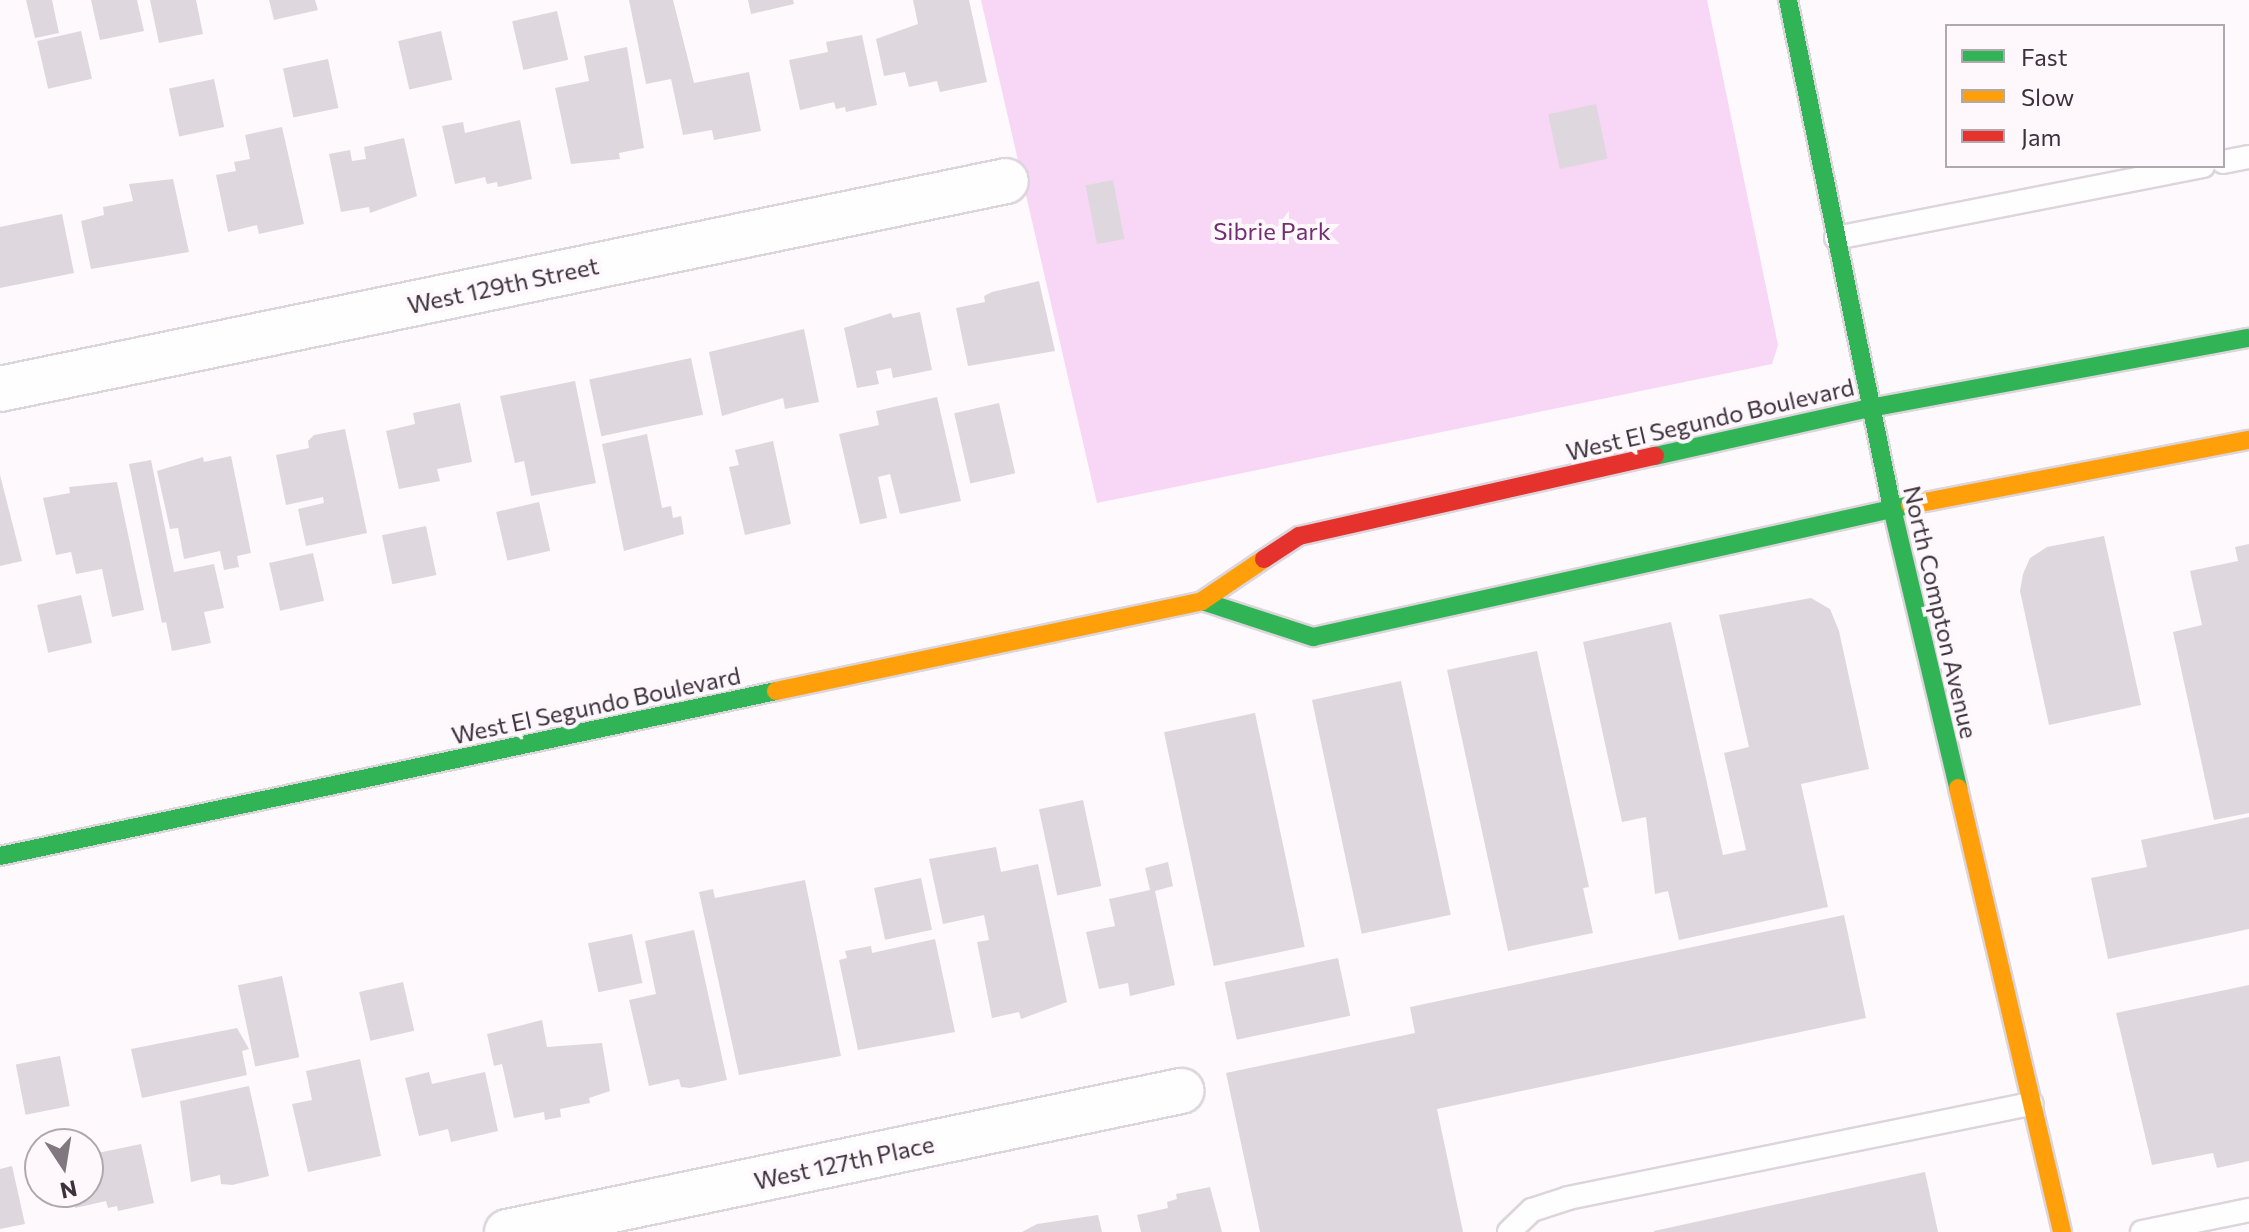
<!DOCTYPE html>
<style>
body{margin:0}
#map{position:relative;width:2249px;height:1232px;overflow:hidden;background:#fdf9fc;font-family:Commissioner,sans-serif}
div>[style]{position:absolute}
.green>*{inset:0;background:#f8d7f6}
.building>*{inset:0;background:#dfd7de;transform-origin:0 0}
.roads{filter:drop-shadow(2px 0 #ddd5dc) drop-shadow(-2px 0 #ddd5dc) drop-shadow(0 2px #ddd5dc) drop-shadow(0 -2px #ddd5dc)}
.lane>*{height:22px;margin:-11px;padding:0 11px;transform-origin:11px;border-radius:11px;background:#fffeff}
.street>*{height:44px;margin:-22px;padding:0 22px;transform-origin:22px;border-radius:22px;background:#fffeff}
.fast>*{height:18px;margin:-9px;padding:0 9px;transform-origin:9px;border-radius:9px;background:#30b455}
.slow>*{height:18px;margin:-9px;padding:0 9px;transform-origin:9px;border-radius:9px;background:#ff9f0a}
.jam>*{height:18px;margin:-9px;padding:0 9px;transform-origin:9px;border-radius:9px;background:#e5322d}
span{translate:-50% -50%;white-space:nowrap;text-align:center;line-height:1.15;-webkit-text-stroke:8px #fef8fd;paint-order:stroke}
.park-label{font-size:24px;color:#712e71}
.street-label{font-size:24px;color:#3c313c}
.legend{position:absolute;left:1945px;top:24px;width:280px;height:144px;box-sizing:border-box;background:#fef8fd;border:2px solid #b0a8b0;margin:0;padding:10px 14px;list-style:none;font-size:24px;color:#3c313c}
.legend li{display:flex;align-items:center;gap:16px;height:40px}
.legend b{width:40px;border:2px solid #b0a8b0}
.north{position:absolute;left:24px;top:1128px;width:80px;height:80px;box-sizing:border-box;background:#fef8fd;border:2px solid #b0a8b0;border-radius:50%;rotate:168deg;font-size:22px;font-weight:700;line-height:32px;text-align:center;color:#3c313c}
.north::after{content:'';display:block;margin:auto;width:28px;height:36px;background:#80777f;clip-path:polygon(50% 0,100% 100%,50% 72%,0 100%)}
</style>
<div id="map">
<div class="green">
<i style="clip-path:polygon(981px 0,1707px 0,1778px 345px,1772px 364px,1097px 503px)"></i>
</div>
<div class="building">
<i style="clip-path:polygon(26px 0,52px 0,59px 33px,35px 38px)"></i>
<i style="clip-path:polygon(91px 0,137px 0,144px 31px,100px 40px)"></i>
<i style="clip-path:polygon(150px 0,196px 0,203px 34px,159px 43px)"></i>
<i style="clip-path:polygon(269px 0,315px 0,318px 10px,274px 20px)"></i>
<i style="clip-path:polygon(629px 0,673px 0,694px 83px,749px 72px,761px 131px,714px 140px,712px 130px,683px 135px,671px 79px,646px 84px)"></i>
<i style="clip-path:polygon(748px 0,793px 0,794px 4px,751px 14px)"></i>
<i style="clip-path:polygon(913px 0,969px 0,987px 82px,940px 92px,937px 81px,909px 87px,905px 72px,884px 76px,876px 39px,918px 24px)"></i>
<i style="left:557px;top:11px;width:50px;height:46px;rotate:77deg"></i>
<i style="left:81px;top:31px;width:49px;height:45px;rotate:77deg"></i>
<i style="left:441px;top:31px;width:50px;height:44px;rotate:77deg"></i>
<i style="clip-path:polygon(862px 35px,877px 105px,846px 112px,845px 107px,836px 109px,834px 102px,800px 110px,789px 60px,828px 52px,826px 42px)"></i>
<i style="clip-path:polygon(627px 47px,644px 148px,619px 153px,620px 159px,571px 164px,555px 88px,589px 81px,584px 56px)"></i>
<i style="left:328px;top:59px;width:50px;height:46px;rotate:78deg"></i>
<i style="left:214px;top:79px;width:49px;height:46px;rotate:78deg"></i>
<i style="left:1596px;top:104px;width:56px;height:49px;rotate:78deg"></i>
<i style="clip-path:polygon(520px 120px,532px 179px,498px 187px,497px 182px,487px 184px,485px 177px,455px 184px,442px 126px,463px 122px,465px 133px)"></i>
<i style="clip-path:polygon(282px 127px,304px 224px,259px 234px,257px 225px,228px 232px,216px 175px,236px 171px,234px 162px,250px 159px,245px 135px)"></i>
<i style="clip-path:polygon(404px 138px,417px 196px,370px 213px,369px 207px,341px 212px,329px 154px,350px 150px,352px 161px,366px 159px,364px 147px)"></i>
<i style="clip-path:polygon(173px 179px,189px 252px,91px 269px,81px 221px,104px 215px,103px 207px,133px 201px,129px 184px)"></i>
<i style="left:1113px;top:180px;width:60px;height:28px;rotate:79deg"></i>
<i style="clip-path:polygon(62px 214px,74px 273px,0 288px,0 227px)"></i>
<i style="clip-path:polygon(1039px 281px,1055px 351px,968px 366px,956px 308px,985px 302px,984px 296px,992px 292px)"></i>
<i style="clip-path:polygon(920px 312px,932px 370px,893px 378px,891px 368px,876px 371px,879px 384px,857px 388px,844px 328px,891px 313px,893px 318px)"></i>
<i style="clip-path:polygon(804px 329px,819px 402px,785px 409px,783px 398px,722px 416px,709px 352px)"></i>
<i style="left:691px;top:358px;width:58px;height:104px;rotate:78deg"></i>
<i style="clip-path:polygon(575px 381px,596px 483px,531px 496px,524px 461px,515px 463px,500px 396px)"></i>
<i style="clip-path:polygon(937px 397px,961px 501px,900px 514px,890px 474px,878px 477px,887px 518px,860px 524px,839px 434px,879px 425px,876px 411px)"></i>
<i style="clip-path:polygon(460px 403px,472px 462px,437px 469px,440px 481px,399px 489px,386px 431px,415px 424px,413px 413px)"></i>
<i style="left:999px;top:403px;width:72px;height:46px;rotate:77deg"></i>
<i style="clip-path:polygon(345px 429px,367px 533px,306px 546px,298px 509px,324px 503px,323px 497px,286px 505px,276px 455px,309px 448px,308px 441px,314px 435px)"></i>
<i style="clip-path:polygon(647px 434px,662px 508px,671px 506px,673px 518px,681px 516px,684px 534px,624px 551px,602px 444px)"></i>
<i style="clip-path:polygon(773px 441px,791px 524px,745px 535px,729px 467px,739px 465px,735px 450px)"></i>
<i style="clip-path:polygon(231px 456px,251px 553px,237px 556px,239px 567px,224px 570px,220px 551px,184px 559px,178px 528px,170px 529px,157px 471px,203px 457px,204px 462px)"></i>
<i style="clip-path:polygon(151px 460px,174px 572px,214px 564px,224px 608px,204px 612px,211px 643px,172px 651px,166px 622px,162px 623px,129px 464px)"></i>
<i style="clip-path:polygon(0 475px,22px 561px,0 566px)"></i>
<i style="clip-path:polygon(117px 482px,144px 610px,112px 617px,102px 569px,76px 574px,71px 552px,56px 555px,43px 498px,70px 493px,69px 487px)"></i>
<i style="left:539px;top:502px;width:50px;height:44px;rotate:77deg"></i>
<i style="left:426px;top:526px;width:50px;height:45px;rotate:78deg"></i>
<i style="clip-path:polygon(2104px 536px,2141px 705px,2049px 725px,2020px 591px,2023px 574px,2030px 558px,2047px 547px)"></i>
<i style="clip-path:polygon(2249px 544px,2249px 813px,2214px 820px,2173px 632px,2202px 625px,2190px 571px,2238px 561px,2235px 547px)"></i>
<i style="left:313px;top:553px;width:49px;height:45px;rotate:77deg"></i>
<i style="left:81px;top:595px;width:49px;height:45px;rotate:77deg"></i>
<i style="clip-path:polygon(1811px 598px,1830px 609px,1839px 631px,1869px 769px,1801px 784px,1828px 907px,1679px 940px,1668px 891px,1655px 894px,1646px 817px,1622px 822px,1583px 642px,1671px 622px,1723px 855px,1746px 850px,1724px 753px,1749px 747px,1719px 615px)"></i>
<i style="clip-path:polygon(1537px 651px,1589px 887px,1583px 888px,1593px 933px,1508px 951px,1447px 670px)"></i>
<i style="left:1401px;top:681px;width:239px;height:91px;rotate:78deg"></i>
<i style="left:1255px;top:713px;width:239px;height:93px;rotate:78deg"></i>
<i style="left:1083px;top:800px;width:88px;height:45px;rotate:78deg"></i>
<i style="clip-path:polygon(2249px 817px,2249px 929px,2108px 959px,2091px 878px,2147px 867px,2141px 840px)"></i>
<i style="clip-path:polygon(996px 847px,1001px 872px,1038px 864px,1067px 1002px,1021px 1019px,1019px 1012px,992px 1018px,977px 942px,989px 940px,984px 915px,943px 924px,929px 859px)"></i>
<i style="clip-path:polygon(1168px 862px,1173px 886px,1155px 891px,1175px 985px,1130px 996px,1128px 983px,1099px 989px,1086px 932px,1115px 926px,1109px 899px,1150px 890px,1145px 868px)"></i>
<i style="left:921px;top:878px;width:53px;height:48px;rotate:78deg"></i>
<i style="clip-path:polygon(805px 880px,841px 1056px,739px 1075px,699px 892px,713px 889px,715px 898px)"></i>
<i style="clip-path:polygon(1844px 915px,1866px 1018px,1437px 1109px,1463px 1232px,1260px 1232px,1226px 1073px,1415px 1033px,1410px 1007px)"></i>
<i style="clip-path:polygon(694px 930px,727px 1080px,690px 1088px,681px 1087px,679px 1079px,649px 1086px,629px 1000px,656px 994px,645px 941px)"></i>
<i style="left:632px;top:934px;width:50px;height:45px;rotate:78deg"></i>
<i style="clip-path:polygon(935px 939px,955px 1032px,858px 1050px,839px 960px,847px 958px,845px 951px,871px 946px,872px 953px)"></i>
<i style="left:1338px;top:958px;width:59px;height:116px;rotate:78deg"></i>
<i style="left:282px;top:976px;width:83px;height:45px;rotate:78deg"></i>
<i style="left:403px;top:982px;width:50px;height:45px;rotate:77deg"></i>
<i style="clip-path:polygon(2249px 985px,2249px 1161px,2217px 1168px,2213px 1153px,2152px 1165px,2116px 1013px)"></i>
<i style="clip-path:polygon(542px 1020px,547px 1047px,602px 1043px,610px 1091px,589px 1098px,590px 1103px,560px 1109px,561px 1117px,545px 1120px,544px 1112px,514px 1118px,502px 1064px,494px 1066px,487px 1034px)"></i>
<i style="clip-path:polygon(237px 1028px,249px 1049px,242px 1051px,247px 1075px,142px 1098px,131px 1049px)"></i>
<i style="left:60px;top:1056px;width:51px;height:45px;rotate:79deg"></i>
<i style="clip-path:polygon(360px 1059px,381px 1156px,308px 1172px,292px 1104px,312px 1100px,306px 1071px)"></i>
<i style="clip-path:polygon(429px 1072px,432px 1084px,485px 1072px,498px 1131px,451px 1142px,448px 1129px,419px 1136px,405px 1078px)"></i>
<i style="clip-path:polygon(249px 1086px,269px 1176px,232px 1185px,221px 1184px,220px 1175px,191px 1182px,180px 1101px)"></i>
<i style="clip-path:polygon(141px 1144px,154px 1203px,118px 1211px,117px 1206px,108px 1208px,106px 1201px,75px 1208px,72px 1192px,88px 1192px,88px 1155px)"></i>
<i style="clip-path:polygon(12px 1166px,25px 1224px,0 1229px,0 1169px)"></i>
<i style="clip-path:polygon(1925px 1172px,1938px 1232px,1654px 1232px,1654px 1231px)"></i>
<i style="clip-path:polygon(1210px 1187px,1222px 1232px,1141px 1232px,1137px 1215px,1168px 1208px,1167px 1202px,1177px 1199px,1176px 1194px)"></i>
<i style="clip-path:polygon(1098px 1215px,1102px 1232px,1022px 1232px,1037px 1224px)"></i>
</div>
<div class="roads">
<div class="lane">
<i style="left:2223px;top:162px;width:26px;rotate:-11deg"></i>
<i style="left:1836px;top:238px;width:374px;rotate:-11.1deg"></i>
<i style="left:1509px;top:1232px;width:32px;rotate:-44deg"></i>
<i style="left:1532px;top:1210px;width:38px;rotate:-18deg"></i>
<i style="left:1568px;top:1198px;width:473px;rotate:-11.5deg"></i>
<i style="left:2142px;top:1232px;width:109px;rotate:-11.6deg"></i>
</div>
<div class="street">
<i style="left:0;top:389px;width:1027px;rotate:-11.68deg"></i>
<i style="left:507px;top:1232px;width:689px;rotate:-11.82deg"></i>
</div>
<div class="fast">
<i style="left:1788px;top:0;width:519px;rotate:78.43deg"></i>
<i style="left:1892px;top:508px;width:288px;rotate:76.7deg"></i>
<i style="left:1655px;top:456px;width:220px;rotate:-12.6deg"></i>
<i style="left:1870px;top:408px;width:385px;rotate:-10.5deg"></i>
<i style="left:1202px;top:601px;width:117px;rotate:18deg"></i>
<i style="left:1313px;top:637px;width:611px;rotate:-12.47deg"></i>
<i style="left:0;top:856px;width:793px;rotate:-12deg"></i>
</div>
<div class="slow">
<i style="left:1910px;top:505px;width:345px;rotate:-10.9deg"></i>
<i style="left:776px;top:691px;width:435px;rotate:-11.9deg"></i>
<i style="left:1202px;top:601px;width:75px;rotate:-34.1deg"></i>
<i style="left:1958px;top:788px;width:456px;rotate:76.8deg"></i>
</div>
<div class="jam">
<i style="left:1264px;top:559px;width:42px;rotate:-33.3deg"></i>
<i style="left:1299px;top:536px;width:365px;rotate:-12.7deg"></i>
</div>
</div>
<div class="park-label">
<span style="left:1272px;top:231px">Sibrie Park</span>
</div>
<div class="street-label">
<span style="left:503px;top:285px;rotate:-12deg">West 129th Street</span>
<span style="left:1710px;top:419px;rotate:-13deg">West El Segundo Boulevard</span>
<span style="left:1941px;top:612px;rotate:77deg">North Compton Avenue</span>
<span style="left:596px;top:705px;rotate:-12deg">West El Segundo Boulevard</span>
<span style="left:844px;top:1162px;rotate:-12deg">West 127th Place</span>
</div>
<ul class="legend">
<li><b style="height:10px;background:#30b455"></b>Fast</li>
<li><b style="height:10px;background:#ff9f0a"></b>Slow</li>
<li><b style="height:10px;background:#e5322d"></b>Jam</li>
</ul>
<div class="north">N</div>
</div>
